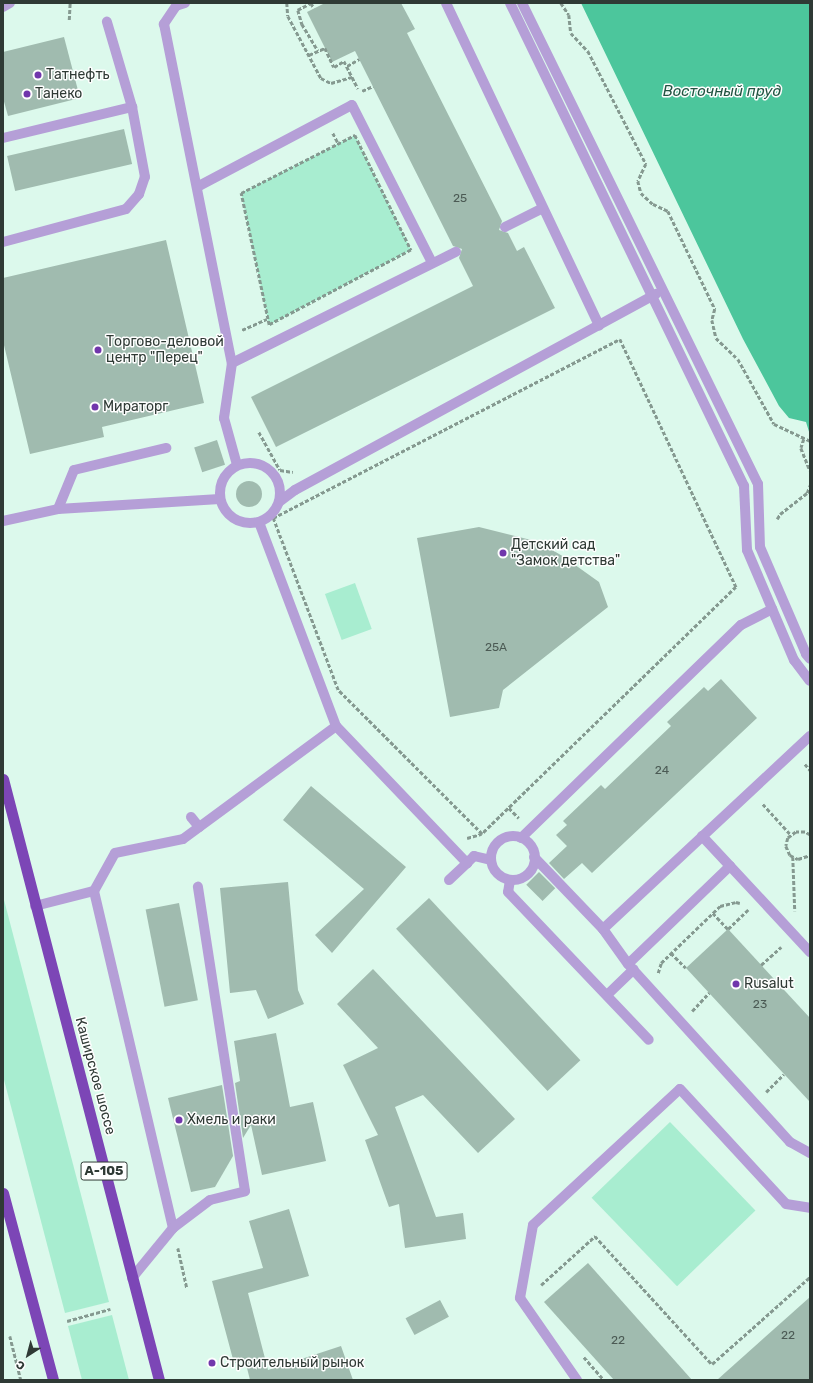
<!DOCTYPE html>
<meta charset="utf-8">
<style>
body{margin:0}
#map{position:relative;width:813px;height:1383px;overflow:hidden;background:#dcf9ec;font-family:Rubik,sans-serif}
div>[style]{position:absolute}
.green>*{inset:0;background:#a8edd0;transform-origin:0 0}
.water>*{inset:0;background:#4cc69c}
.building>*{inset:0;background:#a0bbaf;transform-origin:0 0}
.round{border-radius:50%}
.path>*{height:2.5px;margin-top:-1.25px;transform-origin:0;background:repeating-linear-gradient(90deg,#859990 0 4px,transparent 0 6px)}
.service>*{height:10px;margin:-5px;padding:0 5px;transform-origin:5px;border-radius:5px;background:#b59fd7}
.service>.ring{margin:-5px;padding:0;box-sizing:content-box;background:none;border:10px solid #b59fd7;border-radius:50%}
.minor>*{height:10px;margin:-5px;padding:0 5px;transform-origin:5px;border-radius:5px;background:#b59fd7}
.trunk>*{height:11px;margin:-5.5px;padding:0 5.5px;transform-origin:5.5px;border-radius:5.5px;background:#7c46b6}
.dots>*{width:11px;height:11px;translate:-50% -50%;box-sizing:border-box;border:2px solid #fefefe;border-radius:50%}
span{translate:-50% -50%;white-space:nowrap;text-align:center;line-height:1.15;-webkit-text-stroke:3px #fefefe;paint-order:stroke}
.number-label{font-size:12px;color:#4b5a54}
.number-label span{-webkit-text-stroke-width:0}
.shield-label span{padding:1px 3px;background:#fefefe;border:1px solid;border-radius:3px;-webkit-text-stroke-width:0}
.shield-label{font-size:13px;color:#2f3a35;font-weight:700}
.poi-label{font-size:14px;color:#2f3a35}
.left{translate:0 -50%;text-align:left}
.street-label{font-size:14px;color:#2f3a35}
.water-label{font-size:15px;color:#225442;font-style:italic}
.frame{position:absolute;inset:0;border:4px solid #2f3a35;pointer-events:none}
.north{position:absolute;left:8px;top:1335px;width:40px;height:40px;-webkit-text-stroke:3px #fefefe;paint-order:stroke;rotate:216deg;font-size:11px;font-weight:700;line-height:16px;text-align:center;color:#2f3a35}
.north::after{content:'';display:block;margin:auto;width:14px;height:18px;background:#2f3a35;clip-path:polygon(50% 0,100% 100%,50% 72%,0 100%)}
</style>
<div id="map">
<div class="green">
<i style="clip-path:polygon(355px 135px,411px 250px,269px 325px,241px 193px)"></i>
<i style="left:355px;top:583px;width:49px;height:32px;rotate:70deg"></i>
<i style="clip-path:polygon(3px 896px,109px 1302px,65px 1313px,3px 1076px)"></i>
<i style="left:670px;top:1122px;width:123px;height:109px;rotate:46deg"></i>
<i style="clip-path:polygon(112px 1315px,129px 1380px,82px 1380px,68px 1326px)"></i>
</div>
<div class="water">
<i style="clip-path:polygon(581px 3px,810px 3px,810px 435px,806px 422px,789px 418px,779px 406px,743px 339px)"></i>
</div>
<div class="building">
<i style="clip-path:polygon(325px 3px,401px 3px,415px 29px,407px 33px,502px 221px,499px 230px,508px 233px,517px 251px,524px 247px,555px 308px,276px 447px,251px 397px,473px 286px,459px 258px,462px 249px,453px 246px,355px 51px,332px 62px,307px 12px)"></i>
<i style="clip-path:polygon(64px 37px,80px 98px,8px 116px,3px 98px,3px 52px)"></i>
<i style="left:124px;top:129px;width:36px;height:120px;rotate:77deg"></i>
<i style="clip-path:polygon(166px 240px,204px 403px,102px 427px,104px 437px,30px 454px,3px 341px,3px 278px)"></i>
<i style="left:217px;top:440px;width:26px;height:24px;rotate:72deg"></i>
<i class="round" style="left:236px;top:481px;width:26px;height:26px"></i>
<i style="clip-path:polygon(479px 527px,539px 542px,564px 557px,599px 582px,608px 607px,503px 690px,499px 708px,450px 717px,417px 538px)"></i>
<i style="clip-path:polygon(721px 679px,757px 718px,592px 873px,582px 863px,564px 879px,549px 863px,567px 846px,556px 835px,567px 825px,563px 821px,601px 785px,605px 789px,671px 726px,667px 722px,704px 687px,708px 691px)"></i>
<i style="clip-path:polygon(311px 786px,406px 867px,332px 953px,315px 935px,364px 889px,283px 820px)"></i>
<i style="left:539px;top:872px;width:23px;height:18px;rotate:45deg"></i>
<i style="clip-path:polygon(288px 882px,298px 990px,304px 1004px,268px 1019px,256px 990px,230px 993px,220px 888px)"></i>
<i style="left:429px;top:898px;width:222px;height:45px;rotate:47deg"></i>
<i style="left:179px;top:903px;width:99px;height:34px;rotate:79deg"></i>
<i style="clip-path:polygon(728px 929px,810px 1018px,810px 1102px,686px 968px)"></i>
<i style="clip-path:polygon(373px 969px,515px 1119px,478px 1153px,423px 1095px,395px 1107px,436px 1217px,463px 1213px,466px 1239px,405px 1248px,399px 1204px,389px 1207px,365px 1140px,378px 1135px,343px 1065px,378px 1048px,337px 1004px)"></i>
<i style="clip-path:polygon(276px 1033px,290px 1107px,313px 1102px,326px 1161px,262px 1175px,251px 1125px,243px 1138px,235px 1083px,240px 1081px,234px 1041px)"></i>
<i style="clip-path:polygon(222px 1085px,233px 1156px,215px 1187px,191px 1192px,168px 1098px)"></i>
<i style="clip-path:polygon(289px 1209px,309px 1276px,248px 1293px,268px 1370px,341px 1346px,353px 1380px,250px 1380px,245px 1360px,234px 1363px,212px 1281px,263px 1268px,249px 1221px)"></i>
<i style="clip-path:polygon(588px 1263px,692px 1380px,614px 1380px,544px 1302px)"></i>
<i style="clip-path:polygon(810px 1297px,810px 1380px,717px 1380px)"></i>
<i style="left:440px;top:1300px;width:19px;height:39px;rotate:62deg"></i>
</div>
<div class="path">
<i style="left:287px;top:3px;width:13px;rotate:86deg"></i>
<i style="left:288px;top:16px;width:70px;rotate:62deg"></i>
<i style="left:321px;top:78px;width:11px;rotate:27deg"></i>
<i style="left:331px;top:83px;width:22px;rotate:-16deg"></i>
<i style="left:311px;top:3px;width:6px;rotate:59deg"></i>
<i style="left:312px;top:3px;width:16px;rotate:153deg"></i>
<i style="left:298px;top:10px;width:15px;rotate:74deg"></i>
<i style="left:302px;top:24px;width:31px;rotate:59deg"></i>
<i style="left:561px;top:3px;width:14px;rotate:56deg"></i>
<i style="left:569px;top:15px;width:18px;rotate:84deg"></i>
<i style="left:571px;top:33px;width:25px;rotate:47deg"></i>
<i style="left:588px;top:51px;width:127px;rotate:62.8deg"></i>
<i style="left:646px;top:164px;width:19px;rotate:115deg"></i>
<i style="left:638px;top:181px;width:12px;rotate:76deg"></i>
<i style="left:641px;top:193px;width:16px;rotate:43deg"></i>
<i style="left:653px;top:204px;width:17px;rotate:25deg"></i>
<i style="left:668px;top:211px;width:109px;rotate:64.4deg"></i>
<i style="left:715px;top:309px;width:11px;rotate:105deg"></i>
<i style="left:712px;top:320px;width:18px;rotate:77deg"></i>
<i style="left:716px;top:338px;width:30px;rotate:44deg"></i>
<i style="left:738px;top:359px;width:74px;rotate:61deg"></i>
<i style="left:774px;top:424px;width:40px;rotate:25deg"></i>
<i style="left:69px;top:20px;width:17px;rotate:-87deg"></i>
<i style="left:309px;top:55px;width:17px;rotate:-24deg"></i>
<i style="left:325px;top:48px;width:21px;rotate:65deg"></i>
<i style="left:334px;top:67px;width:12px;rotate:-31deg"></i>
<i style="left:344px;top:61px;width:31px;rotate:63deg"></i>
<i style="left:347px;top:66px;width:14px;rotate:-30deg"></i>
<i style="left:362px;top:91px;width:12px;rotate:-24deg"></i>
<i style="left:333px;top:133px;width:11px;rotate:63deg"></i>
<i style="left:355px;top:135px;width:128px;rotate:64deg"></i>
<i style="left:411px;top:250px;width:161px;rotate:152.2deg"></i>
<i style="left:269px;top:325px;width:135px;rotate:-102deg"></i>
<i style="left:241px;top:193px;width:128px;rotate:-27deg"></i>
<i style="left:242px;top:330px;width:27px;rotate:-24deg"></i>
<i style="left:620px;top:339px;width:274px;rotate:64.9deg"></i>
<i style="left:736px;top:587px;width:354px;rotate:135.8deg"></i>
<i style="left:482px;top:834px;width:204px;rotate:-135deg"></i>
<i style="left:338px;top:690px;width:184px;rotate:-110.7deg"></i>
<i style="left:273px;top:518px;width:390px;rotate:-27.3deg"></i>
<i style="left:259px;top:432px;width:43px;rotate:61.1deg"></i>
<i style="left:280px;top:470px;width:13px;rotate:9deg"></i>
<i style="left:804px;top:439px;width:9px;rotate:108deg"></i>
<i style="left:801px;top:448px;width:24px;rotate:68deg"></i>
<i style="left:777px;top:519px;width:6px;rotate:-59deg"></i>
<i style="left:780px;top:514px;width:34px;rotate:-38deg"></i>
<i style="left:807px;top:493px;width:9px;rotate:-69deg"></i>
<i style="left:805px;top:764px;width:8px;rotate:50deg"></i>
<i style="left:763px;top:804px;width:42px;rotate:47.9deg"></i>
<i style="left:509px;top:808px;width:14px;rotate:45deg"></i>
<i style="left:810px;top:835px;width:6px;rotate:-149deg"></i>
<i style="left:805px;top:832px;width:9px;rotate:180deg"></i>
<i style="left:796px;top:832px;width:10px;rotate:143deg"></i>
<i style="left:788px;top:838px;width:8px;rotate:104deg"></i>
<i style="left:786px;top:846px;width:10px;rotate:66deg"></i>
<i style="left:790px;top:855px;width:9px;rotate:27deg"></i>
<i style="left:798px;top:859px;width:13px;rotate:-18deg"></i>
<i style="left:467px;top:838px;width:15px;rotate:-16deg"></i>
<i style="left:793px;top:857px;width:54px;rotate:87.9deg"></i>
<i style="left:713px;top:913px;width:22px;rotate:47deg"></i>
<i style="left:728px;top:929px;width:28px;rotate:-44deg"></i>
<i style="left:671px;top:953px;width:21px;rotate:45deg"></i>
<i style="left:761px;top:965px;width:27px;rotate:-42deg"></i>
<i style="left:658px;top:973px;width:10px;rotate:-73deg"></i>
<i style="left:661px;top:963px;width:82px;rotate:-44deg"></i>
<i style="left:720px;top:906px;width:16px;rotate:-14deg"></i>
<i style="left:736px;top:902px;width:4px;rotate:14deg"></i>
<i style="left:692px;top:1011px;width:25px;rotate:-47deg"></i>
<i style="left:766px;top:1092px;width:25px;rotate:-45deg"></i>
<i style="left:178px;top:1248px;width:41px;rotate:77.3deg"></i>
<i style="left:541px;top:1285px;width:73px;rotate:-42.2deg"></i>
<i style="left:595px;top:1236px;width:173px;rotate:47.6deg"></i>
<i style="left:712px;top:1364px;width:131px;rotate:-41.6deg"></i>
<i style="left:67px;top:1321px;width:45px;rotate:-15.6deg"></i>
<i style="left:10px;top:1336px;width:45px;rotate:76deg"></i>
<i style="left:584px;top:1357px;width:30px;rotate:49deg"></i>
</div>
<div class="service">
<i style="left:185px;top:3px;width:9px;rotate:162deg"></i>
<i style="left:176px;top:6px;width:22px;rotate:124deg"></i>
<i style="left:164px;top:24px;width:346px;rotate:78.7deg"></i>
<i style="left:232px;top:363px;width:56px;rotate:98.3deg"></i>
<i style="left:224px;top:418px;width:49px;rotate:74.5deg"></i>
<i style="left:446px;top:3px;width:357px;rotate:64.6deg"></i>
<i style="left:510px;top:3px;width:537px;rotate:64.15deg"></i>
<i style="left:744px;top:486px;width:64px;rotate:87.3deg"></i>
<i style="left:747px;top:550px;width:120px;rotate:66.9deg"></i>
<i style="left:794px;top:660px;width:26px;rotate:53deg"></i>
<i style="left:522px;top:3px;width:536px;rotate:63.87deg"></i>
<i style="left:758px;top:484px;width:63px;rotate:88.2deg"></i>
<i style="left:760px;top:547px;width:116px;rotate:66.7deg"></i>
<i style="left:806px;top:654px;width:6px;rotate:51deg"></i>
<i style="left:3px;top:138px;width:133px;rotate:-13.5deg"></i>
<i style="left:197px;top:187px;width:175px;rotate:-27.9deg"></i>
<i style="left:352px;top:105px;width:177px;rotate:63.1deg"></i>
<i style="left:505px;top:227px;width:42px;rotate:-26.6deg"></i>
<i style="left:3px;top:242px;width:127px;rotate:-15deg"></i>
<i style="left:126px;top:209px;width:20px;rotate:-49deg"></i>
<i style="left:139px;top:194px;width:18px;rotate:-71deg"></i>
<i style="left:145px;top:177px;width:71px;rotate:-100.5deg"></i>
<i style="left:132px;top:107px;width:89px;rotate:-106.4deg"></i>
<i style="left:232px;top:363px;width:250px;rotate:-26.4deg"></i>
<i class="ring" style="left:220px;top:463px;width:50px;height:50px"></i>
<i style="left:279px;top:502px;width:20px;rotate:-37deg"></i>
<i style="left:295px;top:490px;width:411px;rotate:-28.5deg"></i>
<i style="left:58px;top:509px;width:42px;rotate:-67.7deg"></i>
<i style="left:74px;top:470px;width:95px;rotate:-13.4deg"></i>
<i style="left:3px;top:521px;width:56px;rotate:-12.3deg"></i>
<i style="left:58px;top:509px;width:162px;rotate:-3.5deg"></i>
<i style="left:336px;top:726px;width:190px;rotate:46.3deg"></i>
<i style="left:467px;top:863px;width:10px;rotate:-45deg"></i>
<i style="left:474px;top:856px;width:17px;rotate:13deg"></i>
<i style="left:191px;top:817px;width:13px;rotate:51deg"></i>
<i style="left:702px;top:836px;width:41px;rotate:47deg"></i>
<i class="ring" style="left:491px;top:836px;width:34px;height:34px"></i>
<i style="left:521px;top:838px;width:306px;rotate:-44.1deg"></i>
<i style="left:741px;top:625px;width:35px;rotate:-27deg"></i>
<i style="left:534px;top:857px;width:100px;rotate:46.2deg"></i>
<i style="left:603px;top:929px;width:43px;rotate:54.5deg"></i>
<i style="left:449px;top:880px;width:25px;rotate:-43deg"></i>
<i style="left:510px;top:880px;width:12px;rotate:99deg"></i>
<i style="left:508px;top:892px;width:204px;rotate:46.4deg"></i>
<i style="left:35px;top:906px;width:61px;rotate:-14.3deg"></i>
<i style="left:603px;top:929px;width:283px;rotate:-43deg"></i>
<i style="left:810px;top:952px;width:117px;rotate:-132.9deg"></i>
<i style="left:730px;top:866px;width:141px;rotate:136.1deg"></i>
<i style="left:628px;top:964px;width:241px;rotate:47.7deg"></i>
<i style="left:790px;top:1142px;width:23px;rotate:29deg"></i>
<i style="left:607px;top:995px;width:37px;rotate:-44deg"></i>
<i style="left:173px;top:1228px;width:346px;rotate:-103.2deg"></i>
<i style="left:94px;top:891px;width:43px;rotate:-61.1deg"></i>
<i style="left:115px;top:853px;width:69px;rotate:-11.6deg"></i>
<i style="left:183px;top:839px;width:190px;rotate:-36.4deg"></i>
<i style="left:336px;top:726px;width:218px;rotate:-110.7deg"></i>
<i style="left:132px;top:1278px;width:65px;rotate:-50.6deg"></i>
<i style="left:173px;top:1228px;width:46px;rotate:-37.1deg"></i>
<i style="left:210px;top:1200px;width:36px;rotate:-14deg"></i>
<i style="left:245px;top:1191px;width:308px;rotate:-98.8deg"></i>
<i style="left:577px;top:1380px;width:100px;rotate:-124.8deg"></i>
<i style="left:520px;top:1298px;width:74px;rotate:-79.9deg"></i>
<i style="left:533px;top:1225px;width:200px;rotate:-42.8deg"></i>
<i style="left:680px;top:1089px;width:156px;rotate:47.3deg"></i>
<i style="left:786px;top:1204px;width:24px;rotate:9deg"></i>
</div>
<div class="minor">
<i style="left:3px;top:7px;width:8px;rotate:-30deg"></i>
</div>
<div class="trunk">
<i style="left:3px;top:779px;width:621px;rotate:75.45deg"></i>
<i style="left:3px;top:1193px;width:194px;rotate:75deg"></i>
</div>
<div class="dots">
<i style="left:38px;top:75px;background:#7136ac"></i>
<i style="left:27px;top:94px;background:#7136ac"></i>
<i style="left:98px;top:350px;background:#7136ac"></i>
<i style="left:95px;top:407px;background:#7136ac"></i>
<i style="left:503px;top:553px;background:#7136ac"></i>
<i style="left:736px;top:984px;background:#7136ac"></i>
<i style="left:179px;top:1120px;background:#7136ac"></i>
<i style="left:212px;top:1363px;background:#7136ac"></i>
</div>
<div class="number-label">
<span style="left:460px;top:199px">25</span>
<span style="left:496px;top:648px">25А</span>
<span style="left:662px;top:771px">24</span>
<span style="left:760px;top:1005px">23</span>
<span style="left:788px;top:1336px">22</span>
<span style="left:618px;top:1341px">22</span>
</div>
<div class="shield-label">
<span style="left:104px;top:1171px">А-105</span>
</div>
<div class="poi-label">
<span class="left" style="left:46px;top:75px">Татнефть</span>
<span class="left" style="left:35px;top:94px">Танеко</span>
<span class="left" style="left:106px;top:350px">Торгово-деловой<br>центр "Перец"</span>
<span class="left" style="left:103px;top:407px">Мираторг</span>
<span class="left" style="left:511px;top:553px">Детский сад<br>"Замок детства"</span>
<span class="left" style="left:744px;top:984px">Rusalut</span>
<span class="left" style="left:187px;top:1120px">Хмель и раки</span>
<span class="left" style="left:220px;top:1363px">Строительный рынок</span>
</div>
<div class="street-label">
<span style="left:95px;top:1076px;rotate:75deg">Каширское шоссе</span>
</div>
<div class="water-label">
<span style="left:722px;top:92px">Восточный пруд</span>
</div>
<div class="frame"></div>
<div class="north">С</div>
</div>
